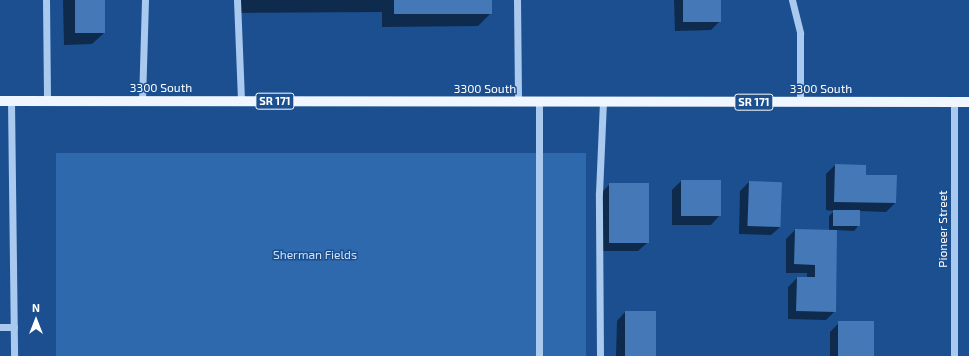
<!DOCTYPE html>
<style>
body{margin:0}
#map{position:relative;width:969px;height:356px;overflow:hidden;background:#1b4f8f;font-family:"Exo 2",sans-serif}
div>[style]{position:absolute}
.green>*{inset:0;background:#2e69ad;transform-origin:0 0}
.shadow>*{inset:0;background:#0007}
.building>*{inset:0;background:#4478b7;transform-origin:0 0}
.minor>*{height:7px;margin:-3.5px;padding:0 3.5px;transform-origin:3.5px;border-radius:3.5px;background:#a9c9ee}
.major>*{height:10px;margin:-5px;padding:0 5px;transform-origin:5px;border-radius:5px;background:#f0f6ff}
span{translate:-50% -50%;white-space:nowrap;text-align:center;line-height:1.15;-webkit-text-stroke:3px #1b4f8f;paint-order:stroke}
.shield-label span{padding:1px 3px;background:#1b4f8f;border:1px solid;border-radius:3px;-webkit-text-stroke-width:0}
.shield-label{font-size:11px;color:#fff;font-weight:700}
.street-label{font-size:12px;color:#fff}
.park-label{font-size:12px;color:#cfe3fa}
.north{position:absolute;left:16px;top:300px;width:40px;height:40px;-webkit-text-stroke:3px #1b4f8f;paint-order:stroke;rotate:0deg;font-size:11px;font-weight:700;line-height:16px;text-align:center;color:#fff}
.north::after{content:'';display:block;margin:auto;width:14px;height:18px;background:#fff;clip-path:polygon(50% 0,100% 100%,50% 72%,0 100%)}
</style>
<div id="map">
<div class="green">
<i style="left:586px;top:153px;width:203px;height:530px;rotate:90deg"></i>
</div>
<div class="shadow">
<i style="clip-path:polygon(63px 0,104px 0,104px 33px,92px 44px,64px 45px)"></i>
<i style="clip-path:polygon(235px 0,491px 0,491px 13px,478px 26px,382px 27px,382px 12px,235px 13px)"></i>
<i style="clip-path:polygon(674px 0,720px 0,720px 21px,711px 30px,675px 31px)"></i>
<i style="clip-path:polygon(835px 165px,865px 176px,895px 203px,886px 212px,859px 211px,858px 226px,854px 231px,836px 230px,835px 311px,826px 320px,788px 319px,788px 287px,797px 278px,807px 278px,807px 273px,786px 273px,786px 239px,795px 230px,829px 231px,829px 216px,834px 211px,826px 210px,826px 174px)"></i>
<i style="clip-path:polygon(681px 181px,719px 216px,711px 225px,672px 225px,672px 190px)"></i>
<i style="clip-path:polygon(749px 182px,780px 227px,771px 235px,739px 234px,740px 191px)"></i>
<i style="clip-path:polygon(610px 184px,647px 243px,638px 251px,600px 251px,601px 193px)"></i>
<i style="clip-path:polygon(625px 312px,654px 356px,616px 356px,617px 321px)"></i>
<i style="clip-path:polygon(839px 323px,873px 356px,830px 356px,830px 332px)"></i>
</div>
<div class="building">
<i style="left:75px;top:0;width:30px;height:33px"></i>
<i style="left:394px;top:0;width:98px;height:14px"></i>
<i style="left:683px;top:0;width:38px;height:22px"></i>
<i style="clip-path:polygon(835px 164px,866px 165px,866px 175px,897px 175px,896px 203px,834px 202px)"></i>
<i style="left:681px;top:180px;width:40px;height:36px"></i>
<i style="left:749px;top:181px;width:33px;height:45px;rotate:2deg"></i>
<i style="left:609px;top:183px;width:40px;height:60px"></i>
<i style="left:833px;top:210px;width:27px;height:16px"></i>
<i style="clip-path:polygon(795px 229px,837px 230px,836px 312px,796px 311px,797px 277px,815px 277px,815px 265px,794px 264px)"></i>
<i style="left:625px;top:311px;width:31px;height:45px"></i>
<i style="left:874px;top:321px;width:35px;height:36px;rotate:90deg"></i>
</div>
<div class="minor">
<i style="left:46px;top:0;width:101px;rotate:89.4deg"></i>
<i style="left:237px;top:0;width:101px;rotate:87.7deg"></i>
<i style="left:517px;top:0;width:102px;rotate:89.4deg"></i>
<i style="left:792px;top:0;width:34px;rotate:76deg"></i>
<i style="left:800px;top:33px;width:69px;rotate:90deg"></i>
<i style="left:11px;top:101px;width:255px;rotate:89.3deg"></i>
<i style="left:142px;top:101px;width:101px;rotate:-88.3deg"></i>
<i style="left:539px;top:102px;width:254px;rotate:90deg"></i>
<i style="left:0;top:327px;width:14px"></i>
<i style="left:600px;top:356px;width:163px;rotate:-90.4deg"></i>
<i style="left:599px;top:193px;width:91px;rotate:-87.5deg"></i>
<i style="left:954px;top:356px;width:254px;rotate:-90deg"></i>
</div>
<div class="major">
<i style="left:0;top:101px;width:969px;rotate:0.06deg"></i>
</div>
<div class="shield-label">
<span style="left:275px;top:101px">SR 171</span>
<span style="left:754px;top:102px">SR 171</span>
</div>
<div class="street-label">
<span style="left:161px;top:88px">3300 South</span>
<span style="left:485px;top:89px">3300 South</span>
<span style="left:821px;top:89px">3300 South</span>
<span style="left:943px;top:229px;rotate:-90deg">Pioneer Street</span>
</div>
<div class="park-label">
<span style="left:315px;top:255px">Sherman Fields</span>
</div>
<div class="north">N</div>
</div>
